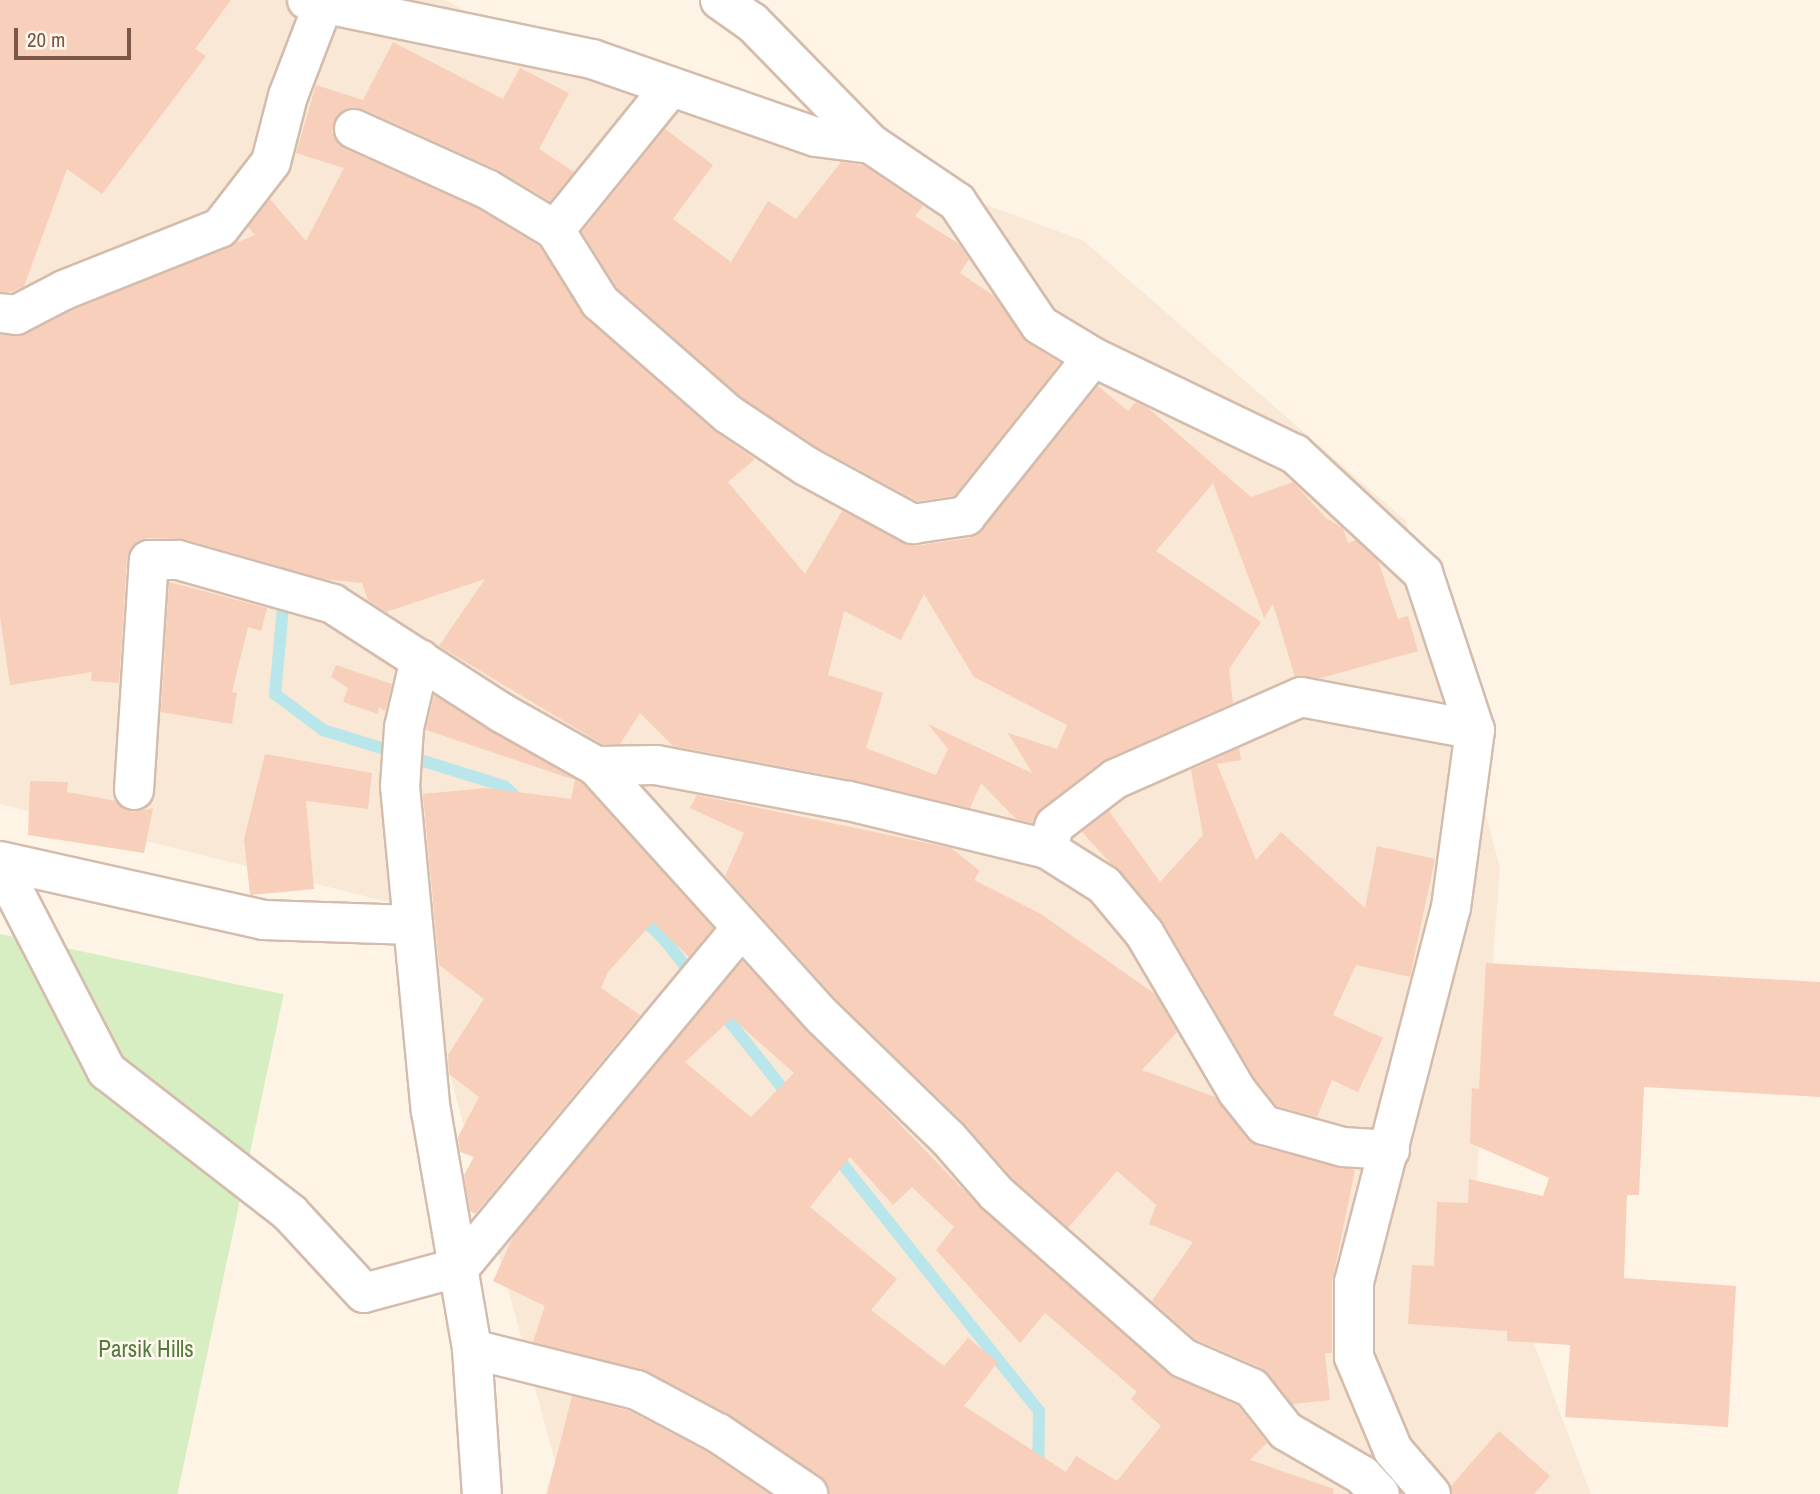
<!DOCTYPE html>
<style>
body{margin:0}
#map{position:relative;width:1820px;height:1494px;overflow:hidden;background:#fef4e6;font-family:"Archivo Narrow",sans-serif}
div>[style]{position:absolute}
.residential>*{inset:0;background:#f9e8d6}
.green>*{inset:0;background:#d6eec2;transform-origin:0 0}
.stream>*{height:12px;margin:-6px;padding:0 6px;transform-origin:6px;border-radius:6px;background:#b8e6ea}
.building>*{inset:0;background:#f7cfbb}
.roads{filter:drop-shadow(2px 0 #d4bcad) drop-shadow(-2px 0 #d4bcad) drop-shadow(0 2px #d4bcad) drop-shadow(0 -2px #d4bcad)}
.street>*{height:38px;margin:-19px;padding:0 19px;transform-origin:19px;border-radius:19px;background:#fff}
span{translate:-50% -50%;white-space:nowrap;text-align:center;line-height:1.15;-webkit-text-stroke:5px #fff8ee;paint-order:stroke}
.park-label{font-size:23px;color:#527b3c}
.scale{position:absolute;left:14px;top:28px;width:117px;height:32px;box-sizing:border-box;border:4px solid #7b5747;border-top:0;padding-left:9px;font-size:21px;line-height:24px;white-space:nowrap;color:#7b5747;-webkit-text-stroke:5px #fff8ee;paint-order:stroke}
</style>
<div id="map">
<div class="residential">
<i style="clip-path:polygon(0 0,446px 0,556px 62px,592px 59px,1084px 241px,1406px 521px,1500px 867px,1476px 1190px,1591px 1494px,545px 1494px,555px 1462px,404px 906px,0 804px)"></i>
</div>
<div class="green">
<i style="left:0;top:934px;width:290px;height:560px;rotate:12deg"></i>
</div>
<div class="stream">
<i style="left:288px;top:552px;width:143px;rotate:95.2deg"></i>
<i style="left:275px;top:694px;width:60px;rotate:36.9deg"></i>
<i style="left:323px;top:730px;width:189px;rotate:17.2deg"></i>
<i style="left:504px;top:786px;width:23px;rotate:43deg"></i>
<i style="left:638px;top:914px;width:35px;rotate:44deg"></i>
<i style="left:663px;top:938px;width:206px;rotate:51.5deg"></i>
<i style="left:833px;top:1152px;width:331px;rotate:51.5deg"></i>
<i style="left:1039px;top:1411px;width:68px;rotate:90.8deg"></i>
<i style="left:1038px;top:1479px;width:18px;rotate:124deg"></i>
</div>
<div class="building">
<i style="clip-path:polygon(0 0,231px 0,195px 49px,206px 56px,102px 194px,67px 169px,24px 286px,12px 292px,0 292px)"></i>
<i style="clip-path:polygon(evenodd,393px 42px,503px 99px,520px 68px,569px 93px,539px 149px,574px 172px,550px 201px,496px 169px,363px 109px,341px 112px,332px 132px,345px 149px,477px 208px,539px 246px,586px 318px,714px 431px,755px 459px,728px 482px,805px 574px,842px 511px,915px 546px,969px 538px,982px 530px,1098px 386px,1128px 411px,1136px 402px,1148px 408px,1251px 497px,1293px 482px,1326px 518px,1343px 528px,1348px 543px,1356px 540px,1378px 561px,1398px 619px,1408px 616px,1418px 651px,1321px 678px,1295px 677px,1273px 604px,1264px 618px,1213px 483px,1156px 551px,1261px 622px,1229px 669px,1233px 703px,1102px 761px,1042px 808px,1033px 823px,1016px 819px,981px 783px,970px 808px,853px 780px,673px 746px,640px 713px,620px 744px,602px 744px,439px 646px,485px 579px,386px 612px,368px 600px,362px 583px,324px 579px,184px 539px,148px 538px,138px 541px,127px 558px,119px 683px,91px 681px,92px 672px,10px 685px,0 617px,0 335px,26px 334px,73px 310px,255px 235px,248px 227px,270px 199px,306px 241px,344px 168px,296px 153px,316px 85px,363px 100px,393px 42px,924px 594px,974px 677px,1067px 725px,1057px 749px,1008px 733px,1032px 773px,928px 724px,948px 749px,936px 775px,866px 748px,883px 693px,828px 675px,844px 611px,901px 640px,924px 594px)"></i>
<i style="clip-path:polygon(665px 129px,713px 165px,673px 219px,731px 262px,768px 201px,796px 219px,841px 162px,863px 165px,923px 206px,915px 216px,959px 244px,969px 259px,960px 273px,994px 296px,1028px 343px,1060px 363px,954px 496px,917px 501px,817px 447px,741px 397px,617px 288px,582px 232px)"></i>
<i style="clip-path:polygon(169px 582px,267px 608px,261px 631px,248px 627px,232px 692px,237px 693px,232px 724px,161px 712px)"></i>
<i style="clip-path:polygon(336px 665px,392px 684px,385px 711px,379px 707px,378px 714px,343px 702px,348px 688px,331px 677px)"></i>
<i style="clip-path:polygon(434px 695px,582px 783px,713px 928px,689px 957px,653px 922px,608px 972px,601px 988px,640px 1015px,475px 1214px,470px 1211px,464px 1175px,474px 1157px,460px 1152px,458px 1137px,479px 1097px,449px 1074px,448px 1055px,484px 999px,439px 965px,423px 794px,486px 788px,571px 799px,575px 780px,426px 730px)"></i>
<i style="clip-path:polygon(1239px 748px,1241px 760px,1217px 764px,1256px 860px,1281px 832px,1365px 908px,1377px 846px,1435px 859px,1410px 977px,1356px 965px,1333px 1015px,1383px 1038px,1358px 1092px,1332px 1080px,1317px 1117px,1277px 1106px,1255px 1079px,1162px 920px,1082px 832px,1109px 811px,1160px 882px,1203px 835px,1191px 770px)"></i>
<i style="clip-path:polygon(265px 754px,372px 773px,368px 809px,306px 801px,314px 889px,250px 895px,244px 839px)"></i>
<i style="clip-path:polygon(30px 781px,68px 782px,67px 792px,116px 801px,132px 812px,153px 808px,144px 853px,28px 835px)"></i>
<i style="clip-path:polygon(697px 795px,951px 848px,980px 871px,974px 880px,1041px 914px,1155px 994px,1177px 1032px,1142px 1070px,1215px 1097px,1247px 1139px,1258px 1146px,1355px 1170px,1332px 1282px,1332px 1353px,1325px 1353px,1330px 1400px,1292px 1404px,1261px 1368px,1195px 1339px,1152px 1301px,1193px 1242px,1149px 1224px,1156px 1205px,1117px 1171px,1068px 1228px,1012px 1178px,963px 1122px,839px 1002px,725px 876px,744px 833px,690px 808px)"></i>
<i style="clip-path:polygon(evenodd,742px 961px,982px 1209px,1169px 1374px,1238px 1406px,1267px 1443px,1250px 1460px,1334px 1489px,1333px 1494px,830px 1494px,820px 1476px,730px 1415px,647px 1371px,533px 1342px,545px 1306px,493px 1281px,513px 1237px,742px 961px,732px 1018px,794px 1073px,751px 1117px,685px 1062px,732px 1018px,742px 961px,850px 1157px,893px 1205px,912px 1187px,954px 1227px,936px 1250px,1020px 1343px,1045px 1313px,1137px 1392px,1131px 1399px,1161px 1426px,1117px 1481px,1076px 1456px,1066px 1472px,964px 1406px,998px 1362px,968px 1338px,944px 1366px,871px 1310px,897px 1279px,810px 1207px,850px 1157px)"></i>
<i style="clip-path:polygon(1486px 963px,1820px 982px,1820px 1097px,1644px 1087px,1639px 1195px,1627px 1195px,1624px 1278px,1736px 1286px,1728px 1427px,1565px 1417px,1570px 1345px,1507px 1341px,1507px 1331px,1408px 1324px,1412px 1265px,1434px 1266px,1437px 1202px,1468px 1203px,1469px 1179px,1543px 1196px,1549px 1178px,1470px 1143px,1472px 1088px,1479px 1089px)"></i>
<i style="clip-path:polygon(572px 1396px,629px 1411px,707px 1452px,769px 1494px,547px 1494px)"></i>
<i style="clip-path:polygon(1499px 1431px,1550px 1476px,1534px 1494px,1452px 1494px,1451px 1486px)"></i>
</div>
<div class="roads">
<div class="street">
<i style="left:307px;top:0;width:291px;rotate:11.7deg"></i>
<i style="left:592px;top:59px;width:237px;rotate:19.2deg"></i>
<i style="left:816px;top:137px;width:55px;rotate:7.3deg"></i>
<i style="left:720px;top:0;width:39px;rotate:35deg"></i>
<i style="left:752px;top:22px;width:170px;rotate:45.7deg"></i>
<i style="left:871px;top:144px;width:104px;rotate:34deg"></i>
<i style="left:957px;top:202px;width:148px;rotate:56deg"></i>
<i style="left:1040px;top:325px;width:62px;rotate:31.1deg"></i>
<i style="left:1093px;top:357px;width:224px;rotate:25.7deg"></i>
<i style="left:1295px;top:454px;width:175px;rotate:42.9deg"></i>
<i style="left:1423px;top:573px;width:165px;rotate:71.7deg"></i>
<i style="left:1475px;top:730px;width:179px;rotate:97.7deg"></i>
<i style="left:1451px;top:907px;width:387px;rotate:104.5deg"></i>
<i style="left:1354px;top:1282px;width:75px;rotate:90deg"></i>
<i style="left:1354px;top:1357px;width:101px;rotate:67.2deg"></i>
<i style="left:1393px;top:1450px;width:58px;rotate:49.2deg"></i>
<i style="left:354px;top:129px;width:146px;rotate:24.3deg"></i>
<i style="left:487px;top:189px;width:79px;rotate:31.1deg"></i>
<i style="left:555px;top:230px;width:85px;rotate:58deg"></i>
<i style="left:600px;top:302px;width:170px;rotate:41.2deg"></i>
<i style="left:728px;top:414px;width:94px;rotate:33.7deg"></i>
<i style="left:806px;top:466px;width:122px;rotate:28.5deg"></i>
<i style="left:913px;top:524px;width:54px;rotate:-8.6deg"></i>
<i style="left:966px;top:516px;width:203px;rotate:-51.4deg"></i>
<i style="left:555px;top:230px;width:184px;rotate:-51deg"></i>
<i style="left:0;top:313px;width:16px;rotate:7deg"></i>
<i style="left:16px;top:315px;width:54px;rotate:-27.5deg"></i>
<i style="left:64px;top:290px;width:168px;rotate:-21.7deg"></i>
<i style="left:220px;top:228px;width:83px;rotate:-52.3deg"></i>
<i style="left:271px;top:162px;width:68px;rotate:-75.6deg"></i>
<i style="left:288px;top:96px;width:97px;rotate:-69deg"></i>
<i style="left:420px;top:659px;width:71px;rotate:103.1deg"></i>
<i style="left:404px;top:728px;width:58px;rotate:93.9deg"></i>
<i style="left:400px;top:786px;width:326px;rotate:84.6deg"></i>
<i style="left:431px;top:1111px;width:242px;rotate:80.2deg"></i>
<i style="left:472px;top:1349px;width:145px;rotate:86.1deg"></i>
<i style="left:596px;top:766px;width:60px;rotate:-1deg"></i>
<i style="left:656px;top:765px;width:196px;rotate:10.6deg"></i>
<i style="left:849px;top:801px;width:204px;rotate:13.6deg"></i>
<i style="left:134px;top:790px;width:230px;rotate:-86.3deg"></i>
<i style="left:149px;top:560px;width:29px"></i>
<i style="left:178px;top:560px;width:161px;rotate:15.8deg"></i>
<i style="left:333px;top:604px;width:201px;rotate:32.8deg"></i>
<i style="left:502px;top:713px;width:108px;rotate:29.4deg"></i>
<i style="left:596px;top:766px;width:338px;rotate:47.9deg"></i>
<i style="left:823px;top:1017px;width:174px;rotate:44.1deg"></i>
<i style="left:948px;top:1138px;width:73px;rotate:48.9deg"></i>
<i style="left:996px;top:1193px;width:249px;rotate:41.4deg"></i>
<i style="left:1183px;top:1358px;width:75px;rotate:23.5deg"></i>
<i style="left:1252px;top:1388px;width:55px;rotate:51.7deg"></i>
<i style="left:1286px;top:1431px;width:88px;rotate:30.1deg"></i>
<i style="left:1362px;top:1475px;width:26px;rotate:47deg"></i>
<i style="left:0;top:861px;width:270px;rotate:12.6deg"></i>
<i style="left:263px;top:920px;width:150px;rotate:1.9deg"></i>
<i style="left:0;top:864px;width:233px;rotate:62.7deg"></i>
<i style="left:107px;top:1071px;width:232px;rotate:37.8deg"></i>
<i style="left:290px;top:1213px;width:109px;rotate:47.2deg"></i>
<i style="left:364px;top:1293px;width:99px;rotate:-15.2deg"></i>
<i style="left:460px;top:1267px;width:440px;rotate:-50.3deg"></i>
<i style="left:1390px;top:1150px;width:47px;rotate:-176.3deg"></i>
<i style="left:1343px;top:1147px;width:82px;rotate:-164.4deg"></i>
<i style="left:1264px;top:1125px;width:43px;rotate:-128.5deg"></i>
<i style="left:1237px;top:1091px;width:182px;rotate:-120.4deg"></i>
<i style="left:1145px;top:934px;width:64px;rotate:-129.9deg"></i>
<i style="left:1104px;top:885px;width:67px;rotate:-147.7deg"></i>
<i style="left:1047px;top:849px;width:25px;rotate:-72deg"></i>
<i style="left:1055px;top:825px;width:76px;rotate:-37.5deg"></i>
<i style="left:1115px;top:779px;width:203px;rotate:-23.8deg"></i>
<i style="left:1301px;top:697px;width:177px;rotate:10.7deg"></i>
<i style="left:472px;top:1349px;width:170px;rotate:14deg"></i>
<i style="left:637px;top:1390px;width:92px;rotate:28deg"></i>
<i style="left:718px;top:1433px;width:109px;rotate:34.1deg"></i>
</div>
</div>
<div class="park-label">
<span style="left:146px;top:1349px">Parsik Hills</span>
</div>
<div class="scale">20 m</div>
</div>
